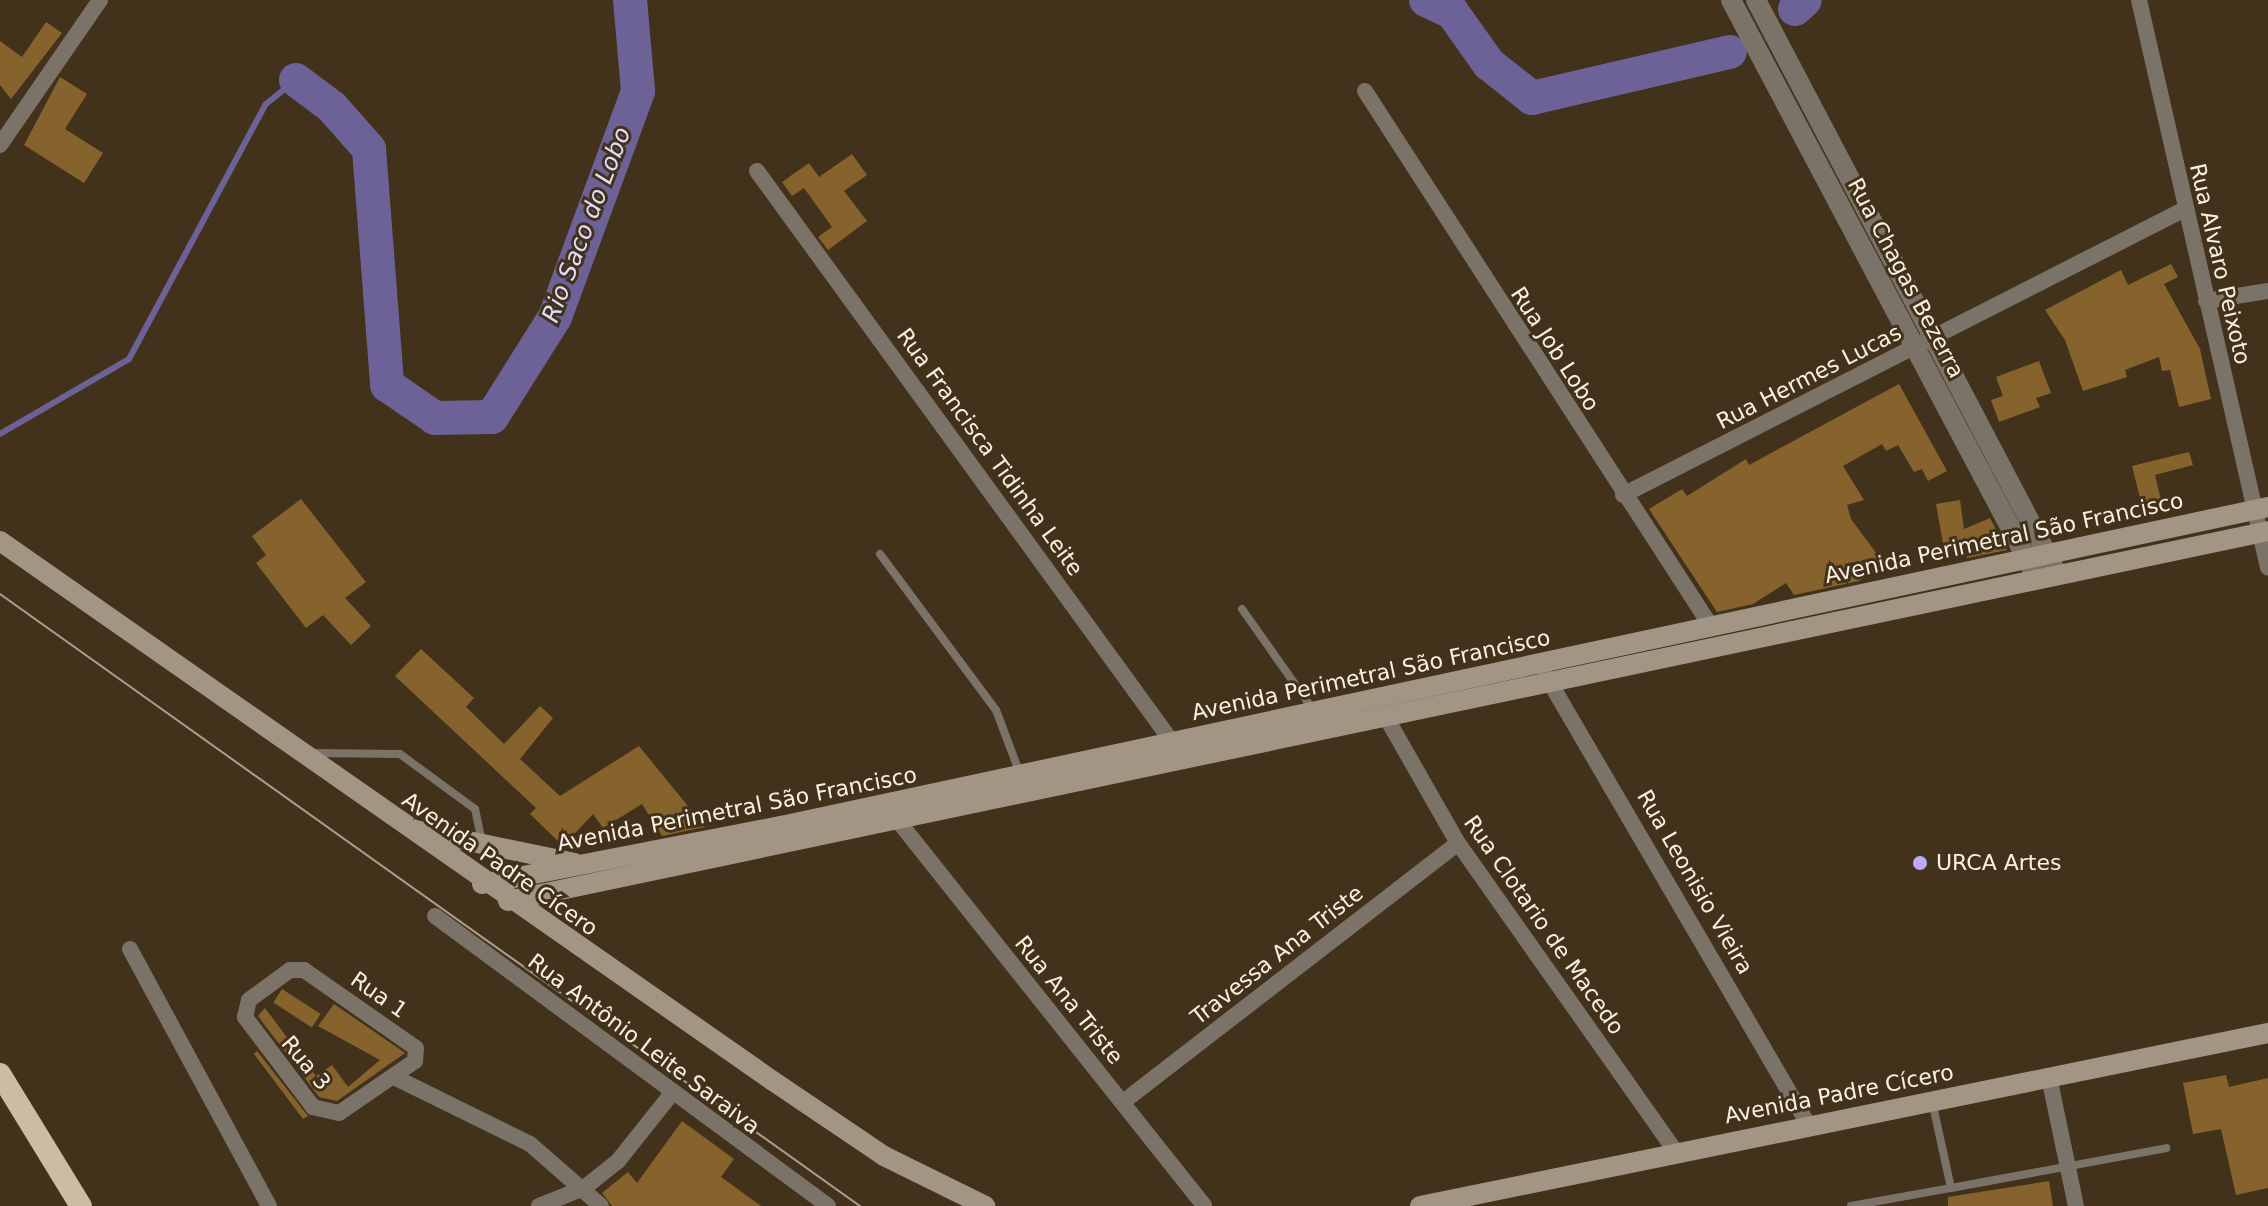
<!DOCTYPE html>
<meta charset="utf-8">
<style>
body{margin:0}
#map{position:relative;width:2268px;height:1206px;overflow:hidden;background:#42321b;font-family:"DejaVu Sans",sans-serif}
div>[style]{position:absolute}
.stream>*{height:6px;margin:-3px;padding:0 3px;transform-origin:3px;border-radius:3px;background:#6d6298}
.river>*{height:34px;margin:-17px;padding:0 17px;transform-origin:17px;border-radius:17px;background:#6d6298}
.building>*{inset:0;background:#86632d;transform-origin:0 0}
.service>*{height:8px;margin:-4px;padding:0 4px;transform-origin:4px;border-radius:4px;background:#7b7368}
.minor>*{height:16px;margin:-8px;padding:0 8px;transform-origin:8px;border-radius:8px;background:#7b7368}
.tertiary>*{height:20px;margin:-10px;padding:0 10px;transform-origin:10px;border-radius:10px;background:#7b7368}
.secondary>*{height:20px;margin:-10px;padding:0 10px;transform-origin:10px;border-radius:10px;background:#a29584}
.trunk>*{height:22px;margin:-11px;padding:0 11px;transform-origin:11px;border-radius:11px;background:#cebca2}
.tram>*{height:2px;margin:-1px;padding:0 1px;transform-origin:1px;border-radius:1px;background:#ab9e8c}
.dots>*{width:22px;height:22px;translate:-50% -50%;box-sizing:border-box;border:4px solid #42321b;border-radius:50%}
span{translate:-50% -50%;white-space:nowrap;text-align:center;line-height:1.15;-webkit-text-stroke:6px #42321b;paint-order:stroke}
.street-label{font-size:22px;color:#faf0e2}
.poi-label{font-size:22px;color:#faf0e2}
.left{translate:0 -50%;text-align:left}
.water-label{font-size:24px;color:#e2dcfe;font-style:italic}
</style>
<div id="map">
<div class="stream">
<i style="left:0;top:434px;width:149px;rotate:-30.2deg"></i>
<i style="left:129px;top:359px;width:289px;rotate:-61.8deg"></i>
<i style="left:266px;top:104px;width:38px;rotate:-39deg"></i>
</div>
<div class="river">
<i style="left:1426px;top:0;width:29px;rotate:25deg"></i>
<i style="left:1452px;top:12px;width:64px;rotate:54.6deg"></i>
<i style="left:1489px;top:64px;width:55px;rotate:38.3deg"></i>
<i style="left:1532px;top:98px;width:203px;rotate:-13.1deg"></i>
<i style="left:1795px;top:9px;width:13px;rotate:-42deg"></i>
<i style="left:296px;top:80px;width:45px;rotate:36.9deg"></i>
<i style="left:332px;top:107px;width:56px;rotate:48.6deg"></i>
<i style="left:369px;top:149px;width:237px;rotate:85.6deg"></i>
<i style="left:387px;top:385px;width:58px;rotate:34.5deg"></i>
<i style="left:435px;top:418px;width:57px;rotate:-1deg"></i>
<i style="left:492px;top:417px;width:118px;rotate:-57.8deg"></i>
<i style="left:555px;top:317px;width:241px;rotate:-69.8deg"></i>
<i style="left:638px;top:91px;width:91px;rotate:-95deg"></i>
</div>
<div class="building">
<i style="clip-path:polygon(46px 22px,62px 33px,11px 99px,0 85px,0 41px,22px 57px)"></i>
<i style="clip-path:polygon(60px 77px,87px 94px,65px 129px,103px 153px,84px 183px,24px 145px)"></i>
<i style="clip-path:polygon(852px 154px,867px 175px,844px 191px,867px 221px,828px 250px,818px 237px,832px 227px,804px 188px,792px 196px,782px 182px,809px 163px,819px 177px)"></i>
<i style="clip-path:polygon(2171px 264px,2178px 277px,2164px 284px,2200px 349px,2211px 399px,2179px 407px,2170px 370px,2162px 371px,2159px 357px,2125px 370px,2127px 377px,2083px 391px,2065px 340px,2045px 310px,2121px 270px,2128px 285px)"></i>
<i style="clip-path:polygon(2039px 361px,2051px 393px,2036px 398px,2040px 407px,1999px 422px,1991px 400px,2003px 396px,1996px 377px)"></i>
<i style="clip-path:polygon(1899px 384px,1947px 471px,1928px 481px,1922px 469px,1914px 472px,1898px 445px,1886px 451px,1882px 444px,1843px 466px,1864px 500px,1847px 505px,1851px 519px,1885px 565px,1859px 581px,1794px 595px,1786px 583px,1753px 604px,1717px 612px,1649px 509px,1682px 489px,1687px 496px,1746px 459px,1749px 465px)"></i>
<i style="clip-path:polygon(2189px 452px,2193px 465px,2155px 475px,2163px 509px,2144px 514px,2132px 466px)"></i>
<i style="clip-path:polygon(301px 499px,366px 582px,345px 598px,371px 626px,351px 645px,323px 615px,306px 628px,256px 563px,266px 555px,252px 536px)"></i>
<i style="clip-path:polygon(1960px 500px,1964px 529px,1990px 518px,2007px 550px,1967px 558px,1959px 540px,1943px 543px,1936px 504px)"></i>
<i style="clip-path:polygon(421px 649px,474px 698px,466px 707px,504px 744px,540px 706px,553px 718px,520px 759px,560px 796px,639px 746px,705px 827px,662px 836px,642px 804px,603px 828px,593px 814px,563px 846px,530px 814px,536px 808px,395px 676px)"></i>
<i style="left:282px;top:989px;width:46px;height:16px;rotate:33deg"></i>
<i style="clip-path:polygon(334px 1004px,405px 1053px,337px 1101px,319px 1097px,258px 1016px,265px 1008px,316px 1076px,332px 1065px,348px 1087px,380px 1060px,318px 1026px)"></i>
<i style="clip-path:polygon(257px 1051px,308px 1116px,303px 1119px,254px 1054px)"></i>
<i style="clip-path:polygon(2226px 1075px,2229px 1087px,2268px 1078px,2268px 1188px,2236px 1195px,2221px 1129px,2193px 1134px,2183px 1083px)"></i>
<i style="clip-path:polygon(682px 1121px,734px 1159px,721px 1177px,761px 1206px,612px 1206px,602px 1193px,628px 1172px,637px 1183px)"></i>
<i style="clip-path:polygon(2049px 1181px,2053px 1206px,1948px 1206px,1948px 1197px)"></i>
</div>
<div class="service">
<i style="left:880px;top:554px;width:194px;rotate:53.4deg"></i>
<i style="left:996px;top:710px;width:68px;rotate:69.4deg"></i>
<i style="left:1242px;top:609px;width:125px;rotate:54.8deg"></i>
<i style="left:313px;top:753px;width:87px;rotate:0.7deg"></i>
<i style="left:400px;top:754px;width:93px;rotate:36.3deg"></i>
<i style="left:475px;top:809px;width:34px;rotate:78deg"></i>
<i style="left:1951px;top:1188px;width:219px;rotate:-10.5deg"></i>
<i style="left:1851px;top:1206px;width:102px;rotate:-10.2deg"></i>
<i style="left:1951px;top:1188px;width:89px;rotate:-102.3deg"></i>
</div>
<div class="minor">
<i style="left:2139px;top:0;width:582px;rotate:77.2deg"></i>
<i style="left:1365px;top:91px;width:639px;rotate:57.13deg"></i>
<i style="left:0;top:145px;width:176px;rotate:-55.4deg"></i>
<i style="left:757px;top:171px;width:716px;rotate:53.98deg"></i>
<i style="left:2206px;top:301px;width:63px;rotate:-9.2deg"></i>
<i style="left:1623px;top:495px;width:631px;rotate:-26.97deg"></i>
<i style="left:1545px;top:674px;width:521px;rotate:59.7deg"></i>
<i style="left:1386px;top:717px;width:145px;rotate:60.3deg"></i>
<i style="left:1458px;top:843px;width:377px;rotate:54.8deg"></i>
<i style="left:899px;top:822px;width:490px;rotate:51.5deg"></i>
<i style="left:435px;top:916px;width:488px;rotate:36.4deg"></i>
<i style="left:130px;top:949px;width:292px;rotate:61.6deg"></i>
<i style="left:290px;top:970px;width:14px"></i>
<i style="left:304px;top:970px;width:136px;rotate:34.9deg"></i>
<i style="left:416px;top:1048px;width:13px;rotate:94deg"></i>
<i style="left:415px;top:1061px;width:92px;rotate:145.6deg"></i>
<i style="left:339px;top:1113px;width:27px;rotate:-167deg"></i>
<i style="left:313px;top:1107px;width:113px;rotate:-127.1deg"></i>
<i style="left:245px;top:1017px;width:17px;rotate:-77deg"></i>
<i style="left:249px;top:1000px;width:51px;rotate:-36.2deg"></i>
<i style="left:394px;top:1077px;width:152px;rotate:26.2deg"></i>
<i style="left:530px;top:1144px;width:94px;rotate:41.1deg"></i>
<i style="left:2049px;top:1077px;width:132px;rotate:78.2deg"></i>
<i style="left:1123px;top:1102px;width:423px;rotate:-37.7deg"></i>
<i style="left:539px;top:1206px;width:48px;rotate:-21.8deg"></i>
<i style="left:584px;top:1188px;width:43px;rotate:-38.5deg"></i>
<i style="left:618px;top:1161px;width:87px;rotate:-51.5deg"></i>
</div>
<div class="tertiary">
<i style="left:1731px;top:0;width:654px;rotate:62.1deg"></i>
<i style="left:1756px;top:0;width:649px;rotate:62.29deg"></i>
</div>
<div class="secondary">
<i style="left:0;top:541px;width:943px;rotate:34.94deg"></i>
<i style="left:773px;top:1081px;width:134px;rotate:34deg"></i>
<i style="left:884px;top:1156px;width:113px;rotate:26.3deg"></i>
<i style="left:415px;top:830px;width:163px;rotate:11.7deg"></i>
<i style="left:482px;top:884px;width:305px;rotate:-11deg"></i>
<i style="left:781px;top:826px;width:1521px;rotate:-12.11deg"></i>
<i style="left:508px;top:901px;width:1798px;rotate:-11.87deg"></i>
<i style="left:1420px;top:1206px;width:865px;rotate:-11.53deg"></i>
</div>
<div class="trunk">
<i style="left:0;top:1074px;width:155px;rotate:58.5deg"></i>
</div>
<div class="tram">
<i style="left:0;top:594px;width:1056px;rotate:35.44deg"></i>
</div>
<div class="dots">
<i style="left:1920px;top:863px;background:#baaaf7"></i>
</div>
<div class="street-label">
<span style="left:2220px;top:264px;rotate:77deg">Rua Alvaro Peixoto</span>
<span style="left:1906px;top:278px;rotate:62deg">Rua Chagas Bezerra</span>
<span style="left:1555px;top:349px;rotate:57deg">Rua Job Lobo</span>
<span style="left:1809px;top:377px;rotate:-27deg">Rua Hermes Lucas</span>
<span style="left:990px;top:452px;rotate:54deg">Rua Francisca Tidinha Leite</span>
<span style="left:2004px;top:538px;rotate:-12deg">Avenida Perimetral São Francisco</span>
<span style="left:1371px;top:675px;rotate:-12deg">Avenida Perimetral São Francisco</span>
<span style="left:737px;top:809px;rotate:-11deg">Avenida Perimetral São Francisco</span>
<span style="left:500px;top:864px;rotate:35deg">Avenida Padre Cícero</span>
<span style="left:1695px;top:882px;rotate:60deg">Rua Leonisio Vieira</span>
<span style="left:1544px;top:925px;rotate:55deg">Rua Clotario de Macedo</span>
<span style="left:1277px;top:955px;rotate:-38deg">Travessa Ana Triste</span>
<span style="left:379px;top:995px;rotate:35deg">Rua 1</span>
<span style="left:1069px;top:1000px;rotate:51deg">Rua Ana Triste</span>
<span style="left:644px;top:1044px;rotate:37deg">Rua Antônio Leite Saraiva</span>
<span style="left:306px;top:1063px;rotate:50deg">Rua 3</span>
<span style="left:1839px;top:1094px;rotate:-11deg">Avenida Padre Cícero</span>
</div>
<div class="poi-label">
<span class="left" style="left:1936px;top:863px">URCA Artes</span>
</div>
<div class="water-label">
<span style="left:587px;top:225px;rotate:-69deg">Rio Saco do Lobo</span>
</div>
</div>
